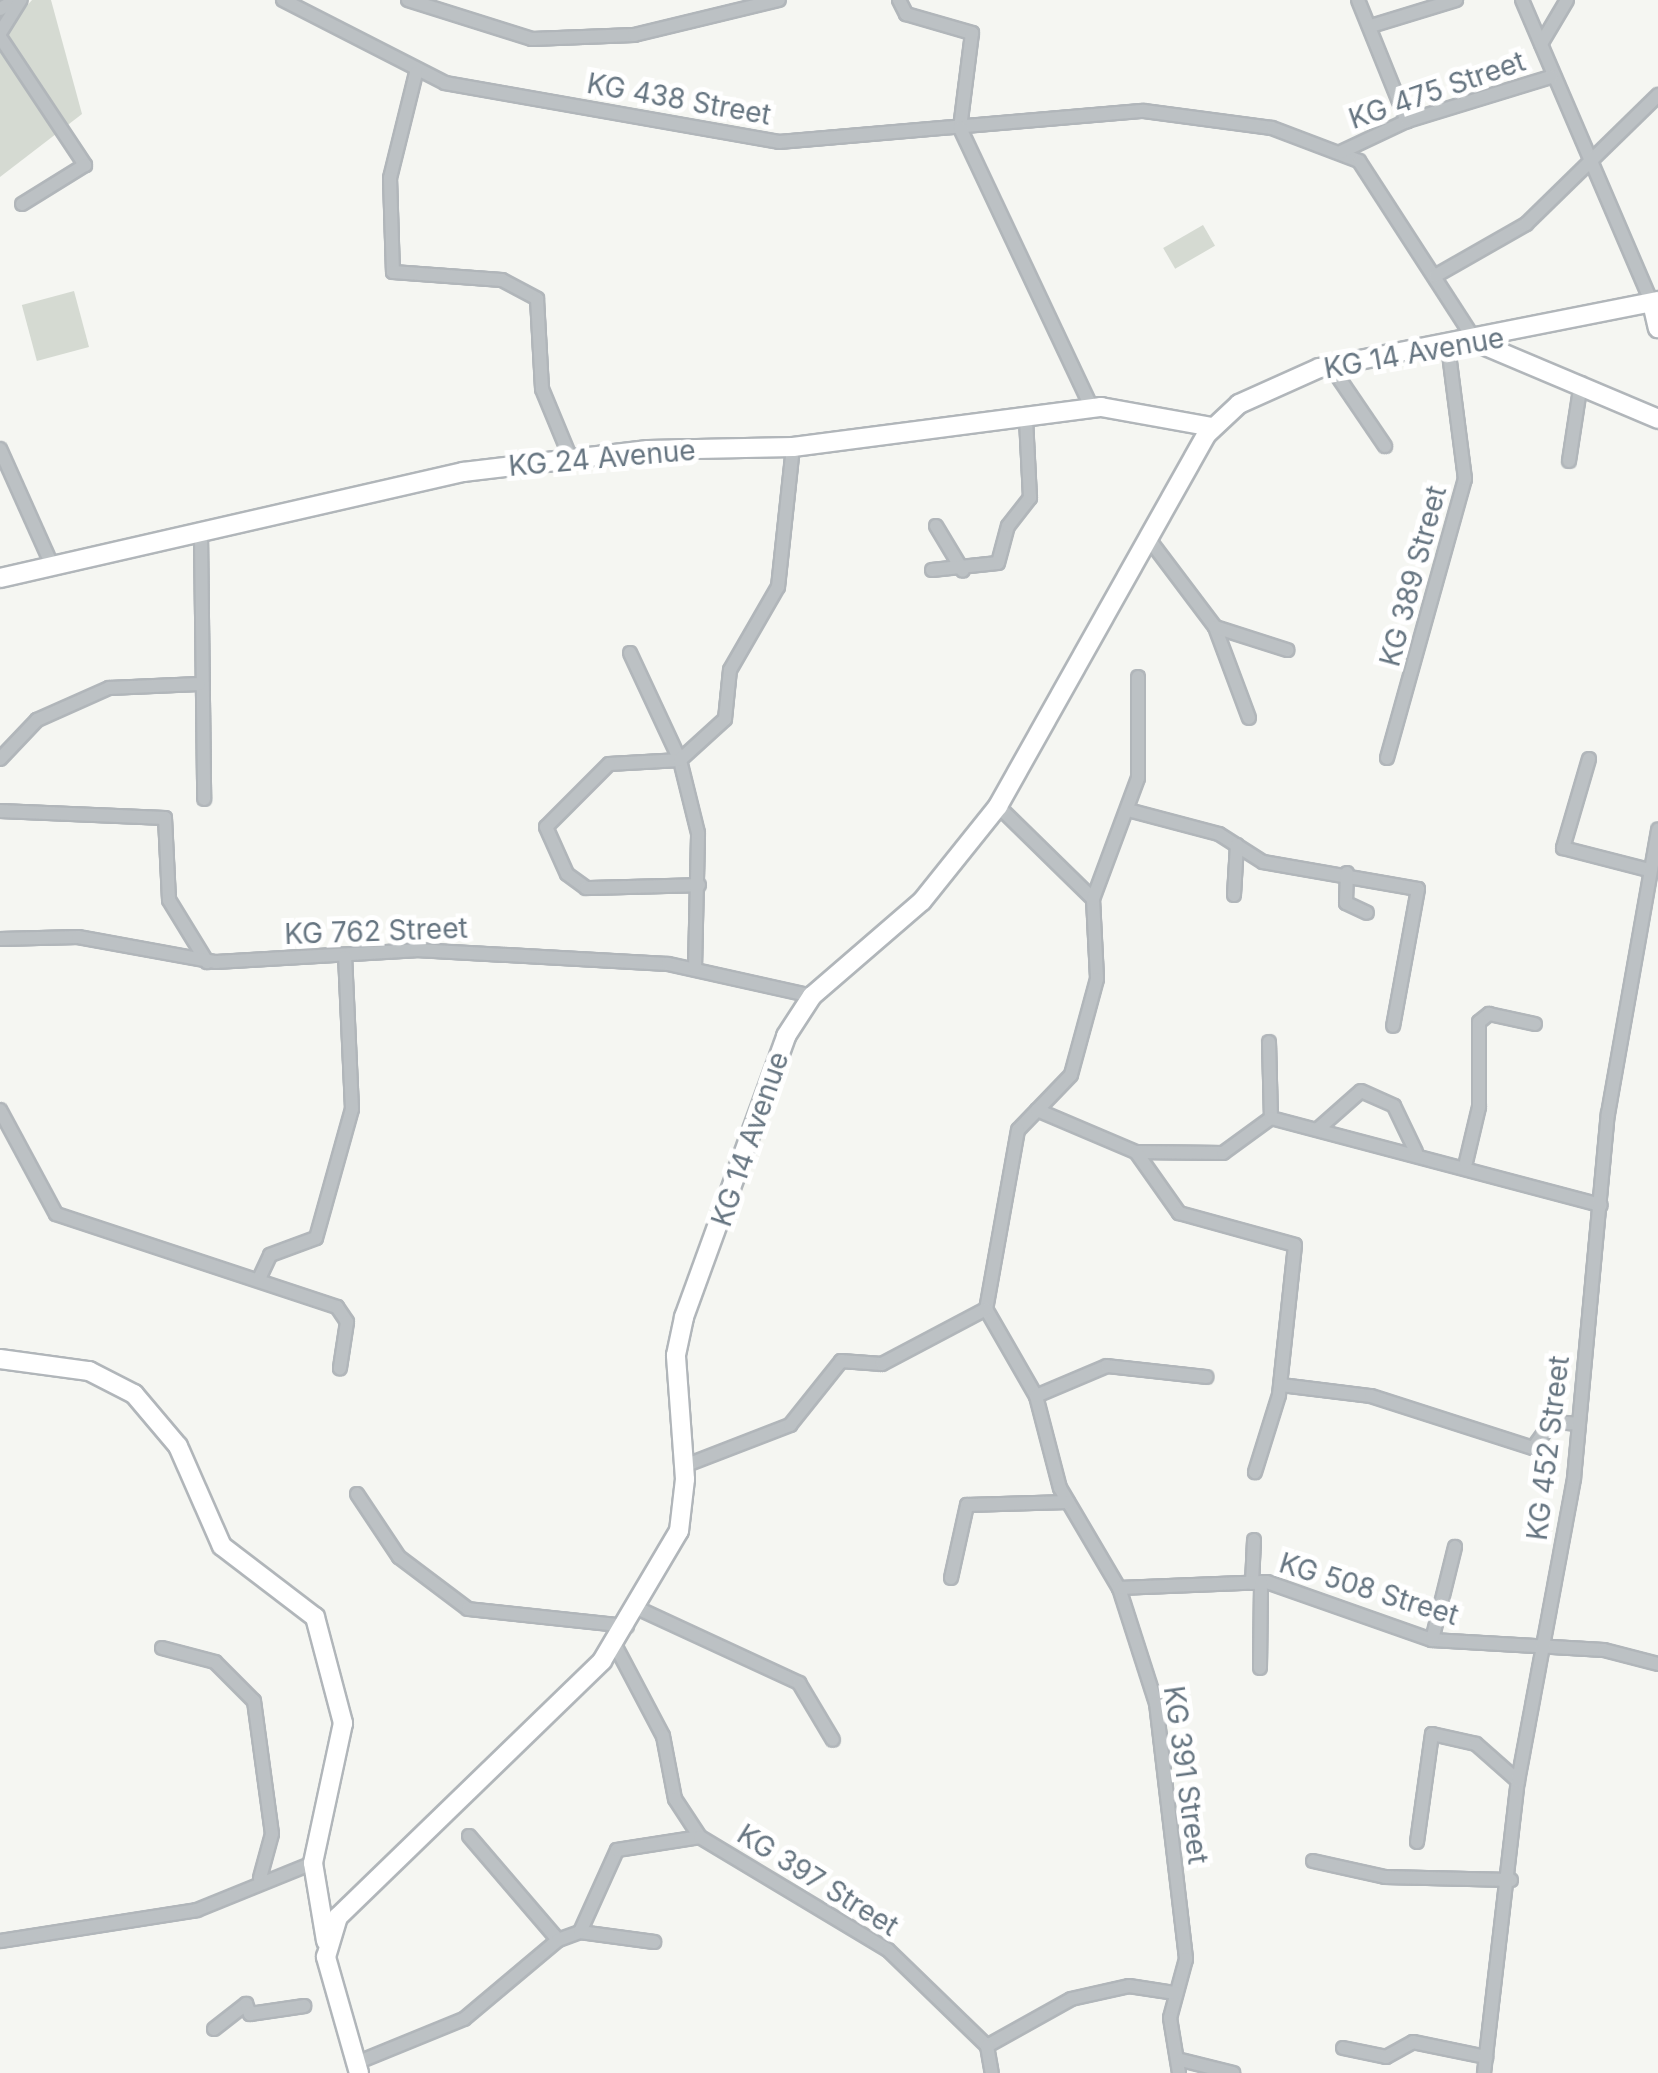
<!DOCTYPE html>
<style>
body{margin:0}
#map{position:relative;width:1658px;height:2073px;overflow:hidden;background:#f5f6f2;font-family:Inter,sans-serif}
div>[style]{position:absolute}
.green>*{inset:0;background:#d5dad2;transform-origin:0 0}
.roads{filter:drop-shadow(2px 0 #b1b6ba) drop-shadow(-2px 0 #b1b6ba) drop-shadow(0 2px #b1b6ba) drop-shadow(0 -2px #b1b6ba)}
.street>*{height:12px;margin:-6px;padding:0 6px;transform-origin:6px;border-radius:6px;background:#bcc1c4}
.secondary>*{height:18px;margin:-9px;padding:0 9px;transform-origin:9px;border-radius:9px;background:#fff}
span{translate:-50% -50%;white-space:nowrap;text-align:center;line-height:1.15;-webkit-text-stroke:10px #fff;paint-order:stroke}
.street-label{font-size:28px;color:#667581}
</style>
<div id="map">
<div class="green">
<i style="clip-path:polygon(32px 0,51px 0,82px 114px,0 177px,0 37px)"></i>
<i style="left:1203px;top:225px;width:24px;height:46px;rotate:60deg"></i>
<i style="left:74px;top:291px;width:58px;height:54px;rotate:75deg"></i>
</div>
<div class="roads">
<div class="street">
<i style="left:283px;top:0;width:182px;rotate:27.1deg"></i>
<i style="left:445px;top:83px;width:339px;rotate:10deg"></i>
<i style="left:779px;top:142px;width:366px;rotate:-4.9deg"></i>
<i style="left:1144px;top:111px;width:129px;rotate:7.6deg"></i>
<i style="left:1272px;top:128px;width:93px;rotate:20.8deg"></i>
<i style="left:1359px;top:161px;width:213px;rotate:57.1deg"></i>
<i style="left:408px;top:0;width:130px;rotate:17.5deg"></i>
<i style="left:532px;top:39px;width:102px;rotate:-2.2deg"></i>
<i style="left:634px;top:35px;width:149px;rotate:-13.6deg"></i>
<i style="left:899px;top:0;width:16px;rotate:63deg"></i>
<i style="left:906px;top:14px;width:69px;rotate:16.1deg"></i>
<i style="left:972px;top:33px;width:96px;rotate:97.2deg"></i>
<i style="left:960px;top:128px;width:310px;rotate:64.8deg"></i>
<i style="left:1358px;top:0;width:131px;rotate:68deg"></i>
<i style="left:1522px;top:0;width:330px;rotate:66.8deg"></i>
<i style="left:0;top:9px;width:18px;rotate:-29deg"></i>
<i style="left:1371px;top:26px;width:89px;rotate:-17deg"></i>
<i style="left:0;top:33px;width:39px;rotate:-58deg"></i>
<i style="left:0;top:37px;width:154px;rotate:56.4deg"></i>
<i style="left:85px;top:165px;width:74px;rotate:148.2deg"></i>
<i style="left:1541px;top:44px;width:51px;rotate:-59.4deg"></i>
<i style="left:416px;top:73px;width:108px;rotate:103.9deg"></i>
<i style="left:390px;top:178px;width:94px;rotate:88.2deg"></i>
<i style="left:393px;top:272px;width:109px;rotate:4.2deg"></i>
<i style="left:502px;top:280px;width:40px;rotate:28deg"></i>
<i style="left:537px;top:299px;width:90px;rotate:86.8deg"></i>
<i style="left:542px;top:389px;width:76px;rotate:67.5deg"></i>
<i style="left:1341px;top:152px;width:73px;rotate:-25.2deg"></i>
<i style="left:1407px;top:121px;width:151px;rotate:-17deg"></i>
<i style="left:1435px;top:276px;width:105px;rotate:-29.7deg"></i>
<i style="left:1526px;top:224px;width:185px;rotate:-44.3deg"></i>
<i style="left:1330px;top:365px;width:98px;rotate:55.8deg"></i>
<i style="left:0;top:449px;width:127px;rotate:65.9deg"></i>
<i style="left:1569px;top:461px;width:79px;rotate:-81.3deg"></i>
<i style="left:936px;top:526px;width:52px;rotate:59deg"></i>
<i style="left:201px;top:535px;width:264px;rotate:89.3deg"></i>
<i style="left:1148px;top:538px;width:111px;rotate:53deg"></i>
<i style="left:1215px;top:627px;width:97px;rotate:69.5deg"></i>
<i style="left:932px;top:570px;width:66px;rotate:-6.1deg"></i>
<i style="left:998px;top:563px;width:38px;rotate:-75deg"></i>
<i style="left:1008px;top:526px;width:36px;rotate:-52deg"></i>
<i style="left:1030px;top:498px;width:80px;rotate:-92.9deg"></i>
<i style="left:1215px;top:627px;width:76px;rotate:17.7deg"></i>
<i style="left:630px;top:653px;width:118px;rotate:65deg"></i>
<i style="left:680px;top:760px;width:71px;rotate:176.8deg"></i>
<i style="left:609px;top:764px;width:89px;rotate:135deg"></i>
<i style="left:546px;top:827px;width:51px;rotate:65.9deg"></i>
<i style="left:567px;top:874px;width:24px;rotate:36deg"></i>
<i style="left:586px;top:888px;width:113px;rotate:-1.5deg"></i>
<i style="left:1387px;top:758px;width:290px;rotate:-74.4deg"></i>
<i style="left:1465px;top:479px;width:134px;rotate:-97.3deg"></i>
<i style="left:0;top:759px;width:54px;rotate:-46.5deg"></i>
<i style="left:37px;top:720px;width:79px;rotate:-24deg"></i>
<i style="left:109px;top:688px;width:90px;rotate:-2.5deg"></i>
<i style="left:1589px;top:759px;width:93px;rotate:106.3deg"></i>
<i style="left:1563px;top:848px;width:85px;rotate:14.4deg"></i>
<i style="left:998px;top:806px;width:133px;rotate:44.4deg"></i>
<i style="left:1093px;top:899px;width:80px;rotate:87.1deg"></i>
<i style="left:1097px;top:979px;width:99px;rotate:105.2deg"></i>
<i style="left:1071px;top:1075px;width:76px;rotate:133.9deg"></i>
<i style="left:1018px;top:1130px;width:182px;rotate:100.1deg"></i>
<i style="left:986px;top:1309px;width:100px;rotate:60.1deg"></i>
<i style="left:1036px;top:1396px;width:95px;rotate:75.4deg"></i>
<i style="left:1060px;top:1488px;width:116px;rotate:59.5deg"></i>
<i style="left:1119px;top:1588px;width:121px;rotate:72.2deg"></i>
<i style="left:1156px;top:1703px;width:258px;rotate:83.3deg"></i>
<i style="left:1186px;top:1959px;width:61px;rotate:105.2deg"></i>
<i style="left:1170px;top:2018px;width:56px;rotate:80.7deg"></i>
<i style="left:1128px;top:810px;width:94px;rotate:14.8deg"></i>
<i style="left:1219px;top:834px;width:52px;rotate:32.5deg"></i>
<i style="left:1263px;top:862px;width:157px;rotate:9.9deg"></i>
<i style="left:1418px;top:889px;width:139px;rotate:100.3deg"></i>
<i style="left:0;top:811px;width:165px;rotate:2.4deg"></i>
<i style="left:165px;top:818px;width:82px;rotate:87.2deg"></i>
<i style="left:169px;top:900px;width:73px;rotate:58.5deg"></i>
<i style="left:1347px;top:873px;width:30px;rotate:92deg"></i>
<i style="left:1346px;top:903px;width:23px;rotate:25deg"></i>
<i style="left:1234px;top:895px;width:50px;rotate:-86.6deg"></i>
<i style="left:1093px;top:899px;width:129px;rotate:-69.6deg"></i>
<i style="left:1138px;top:778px;width:101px;rotate:-90deg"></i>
<i style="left:0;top:939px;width:78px;rotate:-1.5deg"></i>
<i style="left:78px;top:937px;width:140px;rotate:10.3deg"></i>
<i style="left:216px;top:962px;width:200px;rotate:-3.4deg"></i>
<i style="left:416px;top:950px;width:252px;rotate:3.2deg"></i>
<i style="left:668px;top:964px;width:148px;rotate:12.5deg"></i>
<i style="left:695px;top:968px;width:135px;rotate:-88.7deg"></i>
<i style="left:698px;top:833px;width:75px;rotate:-103.9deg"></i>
<i style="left:680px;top:760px;width:61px;rotate:-42.3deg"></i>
<i style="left:725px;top:719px;width:49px;rotate:-84.2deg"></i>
<i style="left:730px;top:670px;width:96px;rotate:-60deg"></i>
<i style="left:778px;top:587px;width:141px;rotate:-83.9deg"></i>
<i style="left:1269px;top:1042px;width:76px;rotate:88.5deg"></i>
<i style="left:0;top:1110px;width:118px;rotate:61.7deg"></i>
<i style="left:56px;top:1214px;width:296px;rotate:18.3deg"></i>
<i style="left:337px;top:1307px;width:18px;rotate:56deg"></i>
<i style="left:347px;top:1322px;width:47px;rotate:98.7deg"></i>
<i style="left:1037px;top:1110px;width:108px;rotate:23deg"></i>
<i style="left:1136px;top:1152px;width:87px;rotate:0.7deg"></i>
<i style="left:1223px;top:1153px;width:59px;rotate:-36.1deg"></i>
<i style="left:1271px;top:1118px;width:341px;rotate:14.8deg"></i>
<i style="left:1318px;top:1129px;width:57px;rotate:-41.5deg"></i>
<i style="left:1361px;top:1091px;width:36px;rotate:24deg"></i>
<i style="left:1394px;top:1106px;width:51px;rotate:64.4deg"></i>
<i style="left:1136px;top:1152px;width:75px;rotate:54.8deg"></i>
<i style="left:1179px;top:1213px;width:120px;rotate:15.4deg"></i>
<i style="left:1295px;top:1245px;width:151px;rotate:96.1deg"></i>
<i style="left:1279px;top:1395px;width:81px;rotate:107.3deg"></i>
<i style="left:1466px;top:1162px;width:57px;rotate:-76.7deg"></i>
<i style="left:1479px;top:1107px;width:85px;rotate:-90deg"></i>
<i style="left:1479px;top:1022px;width:13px;rotate:-39deg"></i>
<i style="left:1489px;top:1014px;width:47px;rotate:12.3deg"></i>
<i style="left:259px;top:1279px;width:26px;rotate:-65deg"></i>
<i style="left:270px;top:1255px;width:49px;rotate:-20.3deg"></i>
<i style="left:316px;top:1238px;width:134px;rotate:-74.4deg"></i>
<i style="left:352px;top:1109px;width:152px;rotate:-92.6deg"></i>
<i style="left:1281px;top:1385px;width:91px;rotate:7deg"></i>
<i style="left:1371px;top:1396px;width:170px;rotate:17.8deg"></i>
<i style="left:1533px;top:1448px;width:32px;rotate:-54deg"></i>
<i style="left:1552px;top:1422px;width:26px;rotate:4deg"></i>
<i style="left:1036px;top:1396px;width:77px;rotate:-22.9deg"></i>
<i style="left:1107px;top:1366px;width:100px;rotate:6.3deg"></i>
<i style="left:684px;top:1466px;width:114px;rotate:-21.1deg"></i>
<i style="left:790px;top:1425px;width:82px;rotate:-51.4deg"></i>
<i style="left:841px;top:1361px;width:41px;rotate:4.2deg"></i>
<i style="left:882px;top:1364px;width:118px;rotate:-27.9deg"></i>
<i style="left:357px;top:1494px;width:76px;rotate:56.3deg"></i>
<i style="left:399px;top:1557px;width:86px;rotate:37deg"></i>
<i style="left:468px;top:1609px;width:160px;rotate:6.1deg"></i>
<i style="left:951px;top:1578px;width:75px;rotate:-77.6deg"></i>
<i style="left:967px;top:1505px;width:101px;rotate:-1.7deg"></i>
<i style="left:1252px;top:1583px;width:43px;rotate:-87.3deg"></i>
<i style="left:1119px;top:1588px;width:148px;rotate:-2.3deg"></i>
<i style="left:1267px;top:1582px;width:175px;rotate:19.4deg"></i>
<i style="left:1432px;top:1640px;width:172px;rotate:3.3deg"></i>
<i style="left:1604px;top:1650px;width:56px;rotate:14.5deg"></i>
<i style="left:637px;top:1608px;width:179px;rotate:24.8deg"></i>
<i style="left:799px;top:1683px;width:66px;rotate:59.2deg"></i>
<i style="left:1432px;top:1640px;width:96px;rotate:-76.1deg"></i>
<i style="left:615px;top:1645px;width:103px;rotate:62.2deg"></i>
<i style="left:663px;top:1736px;width:64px;rotate:79.2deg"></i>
<i style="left:675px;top:1799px;width:45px;rotate:56.7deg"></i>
<i style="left:162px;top:1648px;width:55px;rotate:14.8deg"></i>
<i style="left:215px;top:1662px;width:55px;rotate:45deg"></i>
<i style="left:254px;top:1701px;width:134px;rotate:82.3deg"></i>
<i style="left:272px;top:1834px;width:46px;rotate:105.3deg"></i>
<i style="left:1260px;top:1668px;width:86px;rotate:-89.3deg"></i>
<i style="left:469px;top:1836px;width:137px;rotate:49.4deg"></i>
<i style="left:1417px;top:1842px;width:109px;rotate:-82.1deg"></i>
<i style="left:1432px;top:1734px;width:45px;rotate:12.8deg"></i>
<i style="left:1476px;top:1744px;width:56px;rotate:41.4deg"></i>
<i style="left:1313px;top:1861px;width:74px;rotate:12.5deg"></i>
<i style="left:1385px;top:1877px;width:126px;rotate:1.4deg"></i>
<i style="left:580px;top:1932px;width:75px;rotate:7.7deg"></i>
<i style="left:0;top:1941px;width:199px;rotate:-8.9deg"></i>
<i style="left:197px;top:1910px;width:125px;rotate:-22.1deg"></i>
<i style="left:214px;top:2029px;width:41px;rotate:-38deg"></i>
<i style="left:246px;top:2004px;width:11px;rotate:68deg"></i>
<i style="left:250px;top:2014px;width:55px;rotate:-8.4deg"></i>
<i style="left:987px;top:2046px;width:96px;rotate:-29.2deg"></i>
<i style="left:1071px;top:1999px;width:59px;rotate:-12.6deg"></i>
<i style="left:1129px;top:1986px;width:47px;rotate:8.7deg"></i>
<i style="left:1343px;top:2048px;width:44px;rotate:11.8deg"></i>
<i style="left:1386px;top:2057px;width:31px;rotate:-29deg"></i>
<i style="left:1413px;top:2042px;width:75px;rotate:11.6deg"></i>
<i style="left:1181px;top:2060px;width:54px;rotate:14deg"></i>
<i style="left:356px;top:2063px;width:117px;rotate:-22.2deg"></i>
<i style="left:464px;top:2019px;width:123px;rotate:-40deg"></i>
<i style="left:558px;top:1940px;width:23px;rotate:-20deg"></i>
<i style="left:580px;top:1932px;width:90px;rotate:-65.7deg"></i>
<i style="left:617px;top:1850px;width:84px;rotate:-8.9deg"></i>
<i style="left:700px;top:1837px;width:219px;rotate:31deg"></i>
<i style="left:888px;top:1950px;width:138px;rotate:44.1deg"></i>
<i style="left:987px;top:2046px;width:27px;rotate:80deg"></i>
<i style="left:1484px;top:2073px;width:294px;rotate:-83.4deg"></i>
<i style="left:1518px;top:1781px;width:308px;rotate:-79.5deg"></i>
<i style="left:1574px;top:1478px;width:366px;rotate:-84.7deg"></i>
<i style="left:1608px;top:1114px;width:289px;rotate:-80deg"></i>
</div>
<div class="secondary">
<i style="left:1652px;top:303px;width:26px;rotate:77deg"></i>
<i style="left:1476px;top:342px;width:198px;rotate:22.9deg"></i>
<i style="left:0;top:578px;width:475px;rotate:-12.9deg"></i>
<i style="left:463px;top:472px;width:186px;rotate:-6.8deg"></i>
<i style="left:648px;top:450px;width:145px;rotate:-1.2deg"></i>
<i style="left:793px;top:447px;width:311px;rotate:-7.4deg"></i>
<i style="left:1101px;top:407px;width:113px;rotate:10.2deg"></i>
<i style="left:0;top:1359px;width:90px;rotate:7.7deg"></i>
<i style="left:89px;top:1371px;width:51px;rotate:27.1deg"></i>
<i style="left:134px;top:1394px;width:68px;rotate:49.8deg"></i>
<i style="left:178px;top:1446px;width:109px;rotate:66.3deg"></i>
<i style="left:222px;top:1546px;width:117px;rotate:37.4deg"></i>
<i style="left:315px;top:1617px;width:110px;rotate:75.2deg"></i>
<i style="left:343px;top:1723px;width:143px;rotate:102.1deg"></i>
<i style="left:313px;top:1863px;width:79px;rotate:80.5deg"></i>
<i style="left:359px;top:2073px;width:121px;rotate:-105.9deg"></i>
<i style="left:326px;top:1957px;width:42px;rotate:-73.3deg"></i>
<i style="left:338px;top:1917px;width:368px;rotate:-44.1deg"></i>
<i style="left:602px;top:1661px;width:151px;rotate:-59.4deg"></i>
<i style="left:679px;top:1531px;width:52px;rotate:-83.4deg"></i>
<i style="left:685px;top:1479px;width:124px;rotate:-94.2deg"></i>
<i style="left:676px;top:1355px;width:39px;rotate:-78deg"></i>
<i style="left:684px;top:1317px;width:299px;rotate:-70deg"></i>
<i style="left:786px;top:1036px;width:48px;rotate:-57deg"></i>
<i style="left:812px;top:996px;width:145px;rotate:-40.8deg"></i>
<i style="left:922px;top:901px;width:122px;rotate:-51.3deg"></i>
<i style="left:998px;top:806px;width:425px;rotate:-60.7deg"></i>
<i style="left:1206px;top:435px;width:45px;rotate:-43.2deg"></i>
<i style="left:1239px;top:404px;width:88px;rotate:-24.2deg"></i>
<i style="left:1319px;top:368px;width:346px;rotate:-11.2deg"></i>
</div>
</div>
<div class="street-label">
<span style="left:1437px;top:90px;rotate:-19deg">KG 475 Street</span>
<span style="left:679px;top:99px;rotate:10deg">KG 438 Street</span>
<span style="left:1414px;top:353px;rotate:-10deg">KG 14 Avenue</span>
<span style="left:602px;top:458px;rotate:-5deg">KG 24 Avenue</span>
<span style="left:1413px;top:576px;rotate:-75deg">KG 389 Street</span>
<span style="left:376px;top:931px;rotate:-2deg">KG 762 Street</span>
<span style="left:750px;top:1139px;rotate:-71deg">KG 14 Avenue</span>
<span style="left:1548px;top:1448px;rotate:-83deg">KG 452 Street</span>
<span style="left:1369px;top:1589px;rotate:17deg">KG 508 Street</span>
<span style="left:1186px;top:1775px;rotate:82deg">KG 391 Street</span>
<span style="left:818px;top:1880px;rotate:32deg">KG 397 Street</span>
</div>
</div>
